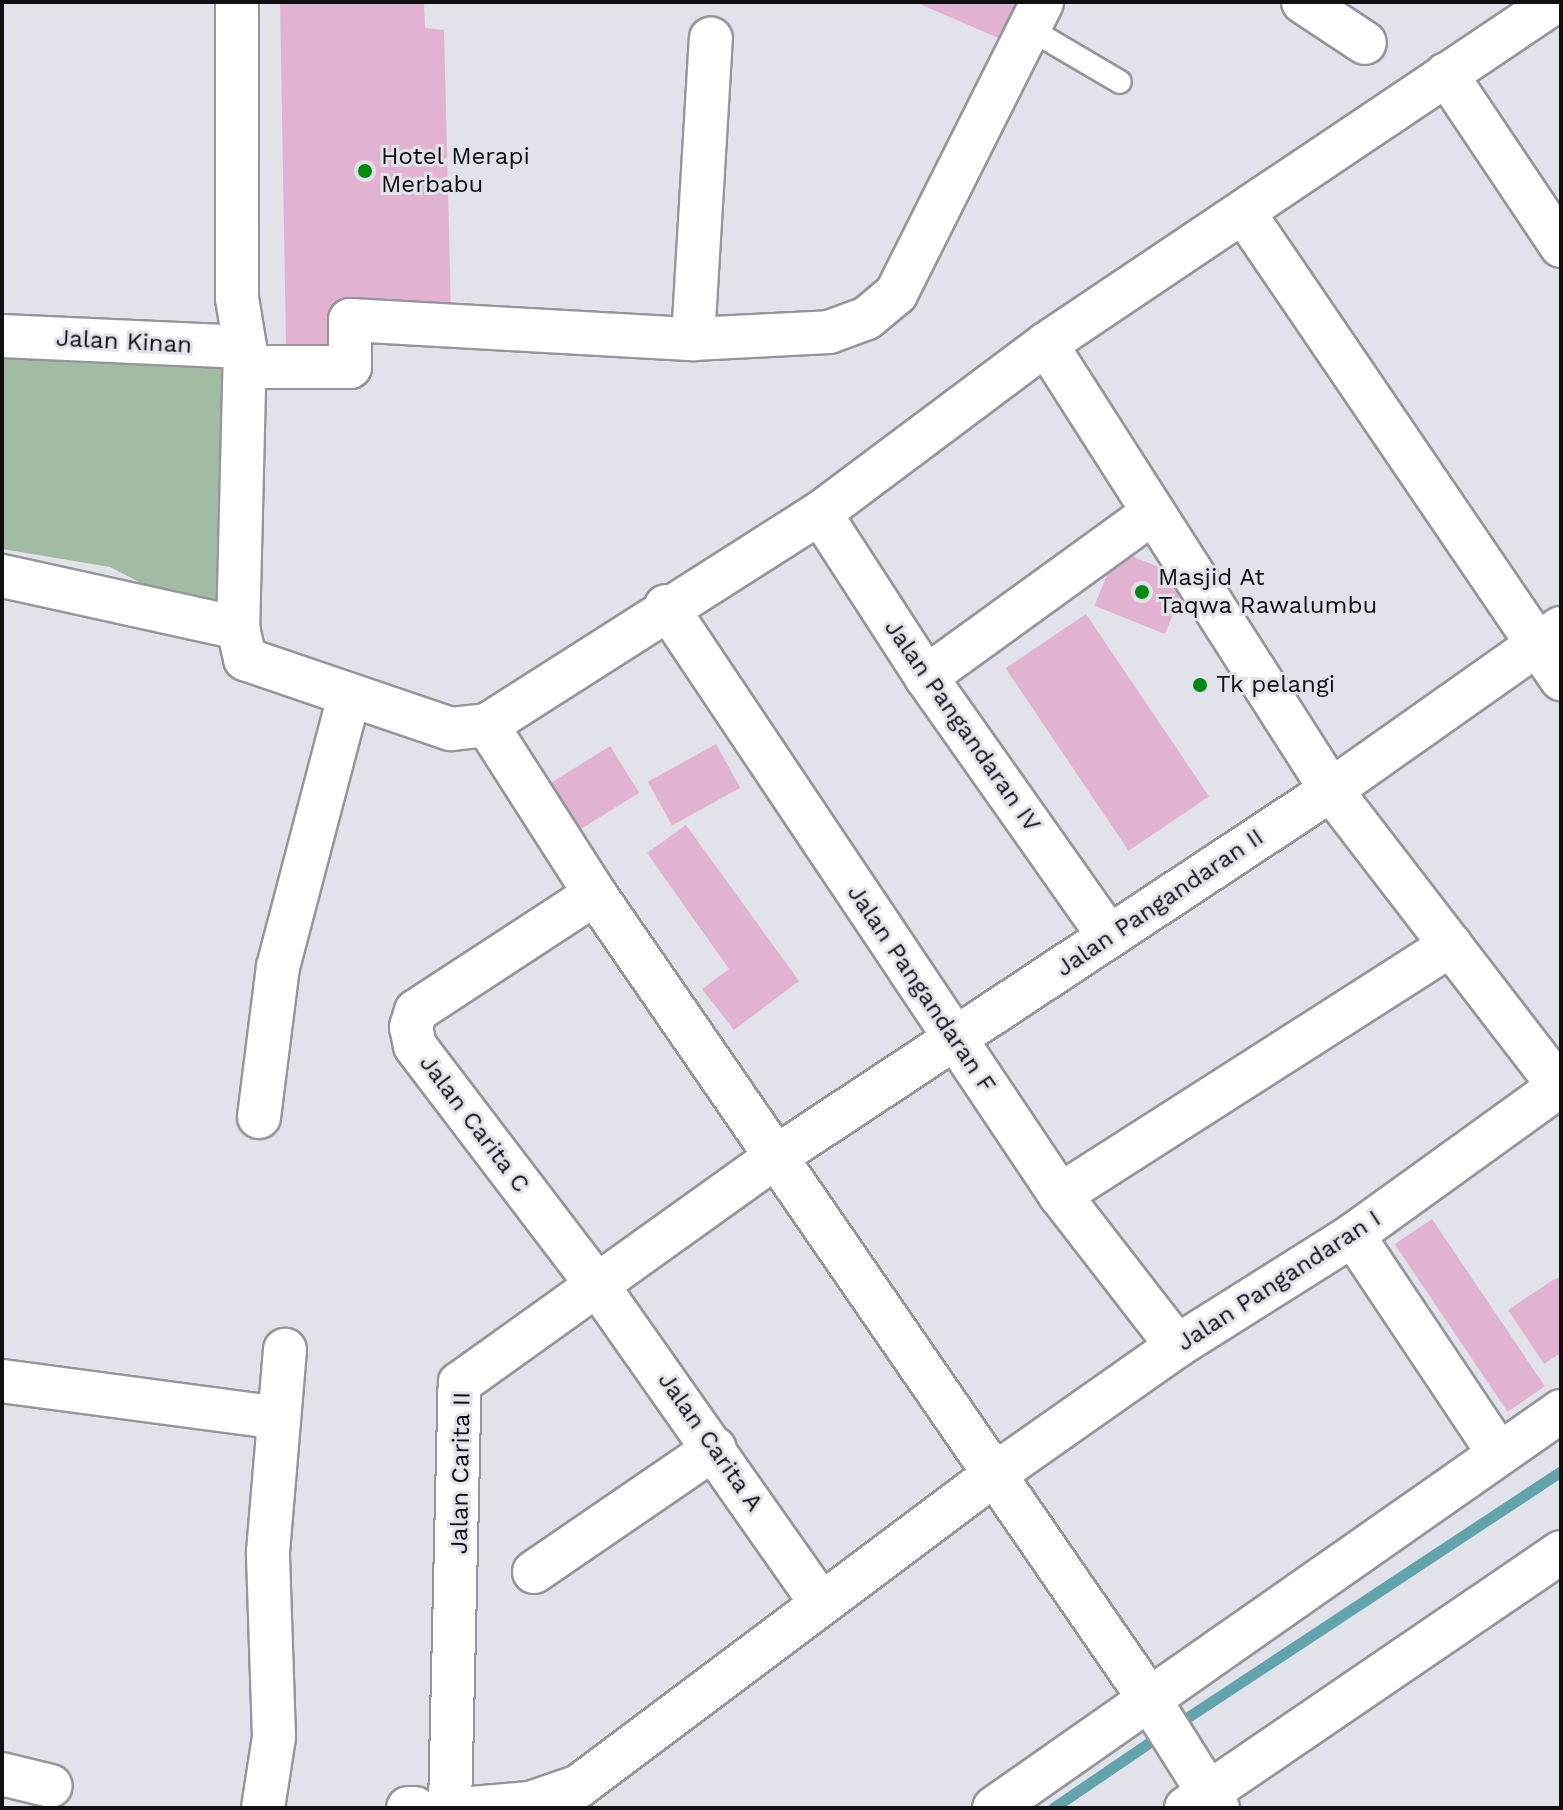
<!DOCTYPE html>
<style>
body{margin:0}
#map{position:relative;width:1563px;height:1810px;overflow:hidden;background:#e2e3ea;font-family:"Work Sans",sans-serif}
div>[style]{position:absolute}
.green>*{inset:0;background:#a1bca3}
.stream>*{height:11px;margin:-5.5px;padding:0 5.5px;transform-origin:5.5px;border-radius:5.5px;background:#63a3ac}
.building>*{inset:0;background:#e2b3d0;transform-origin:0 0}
.roads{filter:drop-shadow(2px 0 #95959c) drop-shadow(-2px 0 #95959c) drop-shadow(0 2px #95959c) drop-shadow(0 -2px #95959c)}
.lane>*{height:22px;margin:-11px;padding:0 11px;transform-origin:11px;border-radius:11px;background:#fff}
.street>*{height:42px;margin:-21px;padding:0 21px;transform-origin:21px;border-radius:21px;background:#fff}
.dots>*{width:22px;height:22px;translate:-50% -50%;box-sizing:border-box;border:4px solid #e2e3ea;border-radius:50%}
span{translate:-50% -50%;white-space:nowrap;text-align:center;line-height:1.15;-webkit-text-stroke:6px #e2e3ea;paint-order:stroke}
.poi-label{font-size:24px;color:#101012}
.left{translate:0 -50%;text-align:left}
.street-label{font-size:24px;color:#101012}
.frame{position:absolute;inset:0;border:4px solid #101012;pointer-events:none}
</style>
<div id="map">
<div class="green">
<i style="clip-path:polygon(2px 341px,237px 353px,221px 624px,110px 567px,2px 549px)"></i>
</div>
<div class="stream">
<i style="left:1176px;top:1725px;width:461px;rotate:-33.4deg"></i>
<i style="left:1053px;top:1808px;width:132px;rotate:-34.2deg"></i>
</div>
<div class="building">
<i style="clip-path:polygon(280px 2px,424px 2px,425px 28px,444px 30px,451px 312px,335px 344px,286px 345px)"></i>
<i style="clip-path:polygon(915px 2px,1020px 2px,1003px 40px)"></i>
<i style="left:1117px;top:550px;width:76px;height:60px;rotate:22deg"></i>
<i style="left:1086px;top:614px;width:220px;height:97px;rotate:56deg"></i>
<i style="left:716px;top:744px;width:50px;height:78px;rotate:61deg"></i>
<i style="left:610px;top:746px;width:55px;height:74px;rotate:58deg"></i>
<i style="clip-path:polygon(686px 825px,799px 981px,734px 1030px,702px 989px,729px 969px,647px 853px)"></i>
<i style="left:1432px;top:1219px;width:202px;height:45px;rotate:56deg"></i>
<i style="clip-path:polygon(1556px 1278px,1561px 1278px,1561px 1353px,1544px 1364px,1508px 1310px)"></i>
</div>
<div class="roads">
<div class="lane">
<i style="left:1030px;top:29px;width:104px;rotate:30.5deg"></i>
</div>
<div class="street">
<i style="left:237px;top:2px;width:296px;rotate:90deg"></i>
<i style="left:237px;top:298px;width:50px;rotate:80.7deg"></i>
<i style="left:245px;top:347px;width:281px;rotate:91.4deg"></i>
<i style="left:238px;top:628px;width:32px;rotate:77deg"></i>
<i style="left:245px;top:659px;width:218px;rotate:18.8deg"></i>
<i style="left:451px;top:729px;width:36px;rotate:-6deg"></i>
<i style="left:487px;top:725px;width:395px;rotate:-32.5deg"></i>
<i style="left:820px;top:513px;width:282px;rotate:-36.8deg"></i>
<i style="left:1046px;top:344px;width:613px;rotate:-33.9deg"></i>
<i style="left:1303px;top:2px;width:74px;rotate:33.5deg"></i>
<i style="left:1446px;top:74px;width:207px;rotate:56.2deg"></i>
<i style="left:1244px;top:213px;width:564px;rotate:55.77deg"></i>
<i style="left:2px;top:336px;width:243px;rotate:2.6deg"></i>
<i style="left:693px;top:339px;width:301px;rotate:-86.6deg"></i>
<i style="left:1046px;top:344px;width:529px;rotate:57.42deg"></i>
<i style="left:1331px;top:790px;width:374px;rotate:52.4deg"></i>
<i style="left:245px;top:367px;width:105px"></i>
<i style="left:350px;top:367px;width:47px;rotate:-90deg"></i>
<i style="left:350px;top:320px;width:344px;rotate:3.2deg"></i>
<i style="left:693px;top:339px;width:136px;rotate:-2.9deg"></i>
<i style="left:829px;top:332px;width:40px;rotate:-20.2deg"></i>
<i style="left:867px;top:318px;width:38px;rotate:-40deg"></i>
<i style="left:896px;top:294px;width:326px;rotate:-63.4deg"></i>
<i style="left:820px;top:513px;width:195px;rotate:57.1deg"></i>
<i style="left:926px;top:677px;width:317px;rotate:54.8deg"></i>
<i style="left:2px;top:576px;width:242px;rotate:12.4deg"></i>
<i style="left:666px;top:606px;width:709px;rotate:56.22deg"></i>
<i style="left:1060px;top:1195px;width:191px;rotate:52.2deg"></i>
<i style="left:926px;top:677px;width:276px;rotate:-35.9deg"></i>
<i style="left:487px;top:725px;width:201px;rotate:57.4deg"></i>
<i style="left:595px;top:894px;width:975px;rotate:55.45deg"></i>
<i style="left:1148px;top:1697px;width:131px;rotate:57.8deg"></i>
<i style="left:595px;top:894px;width:214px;rotate:146.8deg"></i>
<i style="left:416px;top:1011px;width:17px;rotate:107deg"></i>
<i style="left:411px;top:1027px;width:19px;rotate:78deg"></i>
<i style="left:415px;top:1046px;width:302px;rotate:52.7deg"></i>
<i style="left:598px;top:1286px;width:385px;rotate:54.9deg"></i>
<i style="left:259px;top:1117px;width:151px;rotate:-82.8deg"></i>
<i style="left:278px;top:967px;width:280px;rotate:-75.3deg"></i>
<i style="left:1060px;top:1195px;width:464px;rotate:-32.6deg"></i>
<i style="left:1353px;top:1235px;width:263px;rotate:56.3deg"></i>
<i style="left:2px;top:1381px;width:278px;rotate:7.6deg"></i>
<i style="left:534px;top:1572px;width:219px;rotate:-34.4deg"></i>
<i style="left:2px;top:1774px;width:50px;rotate:13.8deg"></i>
<i style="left:263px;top:1808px;width:72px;rotate:-81.2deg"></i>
<i style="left:274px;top:1737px;width:185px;rotate:-91.9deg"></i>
<i style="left:268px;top:1552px;width:203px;rotate:-85.2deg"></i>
<i style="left:408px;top:1808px;width:7px"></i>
<i style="left:450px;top:1808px;width:425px;rotate:-88.7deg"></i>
<i style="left:460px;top:1383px;width:390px;rotate:-35.6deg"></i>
<i style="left:777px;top:1156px;width:664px;rotate:-33.45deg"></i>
<i style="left:1331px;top:790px;width:281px;rotate:-35.2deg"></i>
<i style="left:472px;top:1808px;width:58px;rotate:-4.9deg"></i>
<i style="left:530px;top:1803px;width:52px;rotate:-19.1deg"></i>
<i style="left:579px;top:1786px;width:520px;rotate:-36.87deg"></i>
<i style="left:995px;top:1474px;width:223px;rotate:-35.1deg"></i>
<i style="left:1177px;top:1346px;width:208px;rotate:-32.2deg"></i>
<i style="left:1353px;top:1235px;width:256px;rotate:-35.8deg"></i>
<i style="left:994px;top:1808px;width:692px;rotate:-35deg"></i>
<i style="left:1186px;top:1808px;width:454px;rotate:-34.3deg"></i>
</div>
</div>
<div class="dots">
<i style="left:365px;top:171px;background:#008913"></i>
<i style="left:1142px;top:592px;background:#008913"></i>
<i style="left:1200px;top:685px;background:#008913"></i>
</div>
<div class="poi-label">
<span class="left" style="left:381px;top:171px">Hotel Merapi<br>Merbabu</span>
<span class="left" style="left:1158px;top:592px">Masjid At<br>Taqwa Rawalumbu</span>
<span class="left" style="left:1216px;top:685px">Tk pelangi</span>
</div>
<div class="street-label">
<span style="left:124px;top:342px;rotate:3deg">Jalan Kinan</span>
<span style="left:962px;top:726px;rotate:55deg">Jalan Pangandaran IV</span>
<span style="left:1160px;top:903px;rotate:-34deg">Jalan Pangandaran II</span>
<span style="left:921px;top:989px;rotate:56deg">Jalan Pangandaran F</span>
<span style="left:474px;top:1124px;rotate:53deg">Jalan Carita C</span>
<span style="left:1279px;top:1281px;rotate:-33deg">Jalan Pangandaran I</span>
<span style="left:710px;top:1442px;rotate:55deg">Jalan Carita A</span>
<span style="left:461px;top:1473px;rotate:-89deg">Jalan Carita II</span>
</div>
<div class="frame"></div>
</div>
